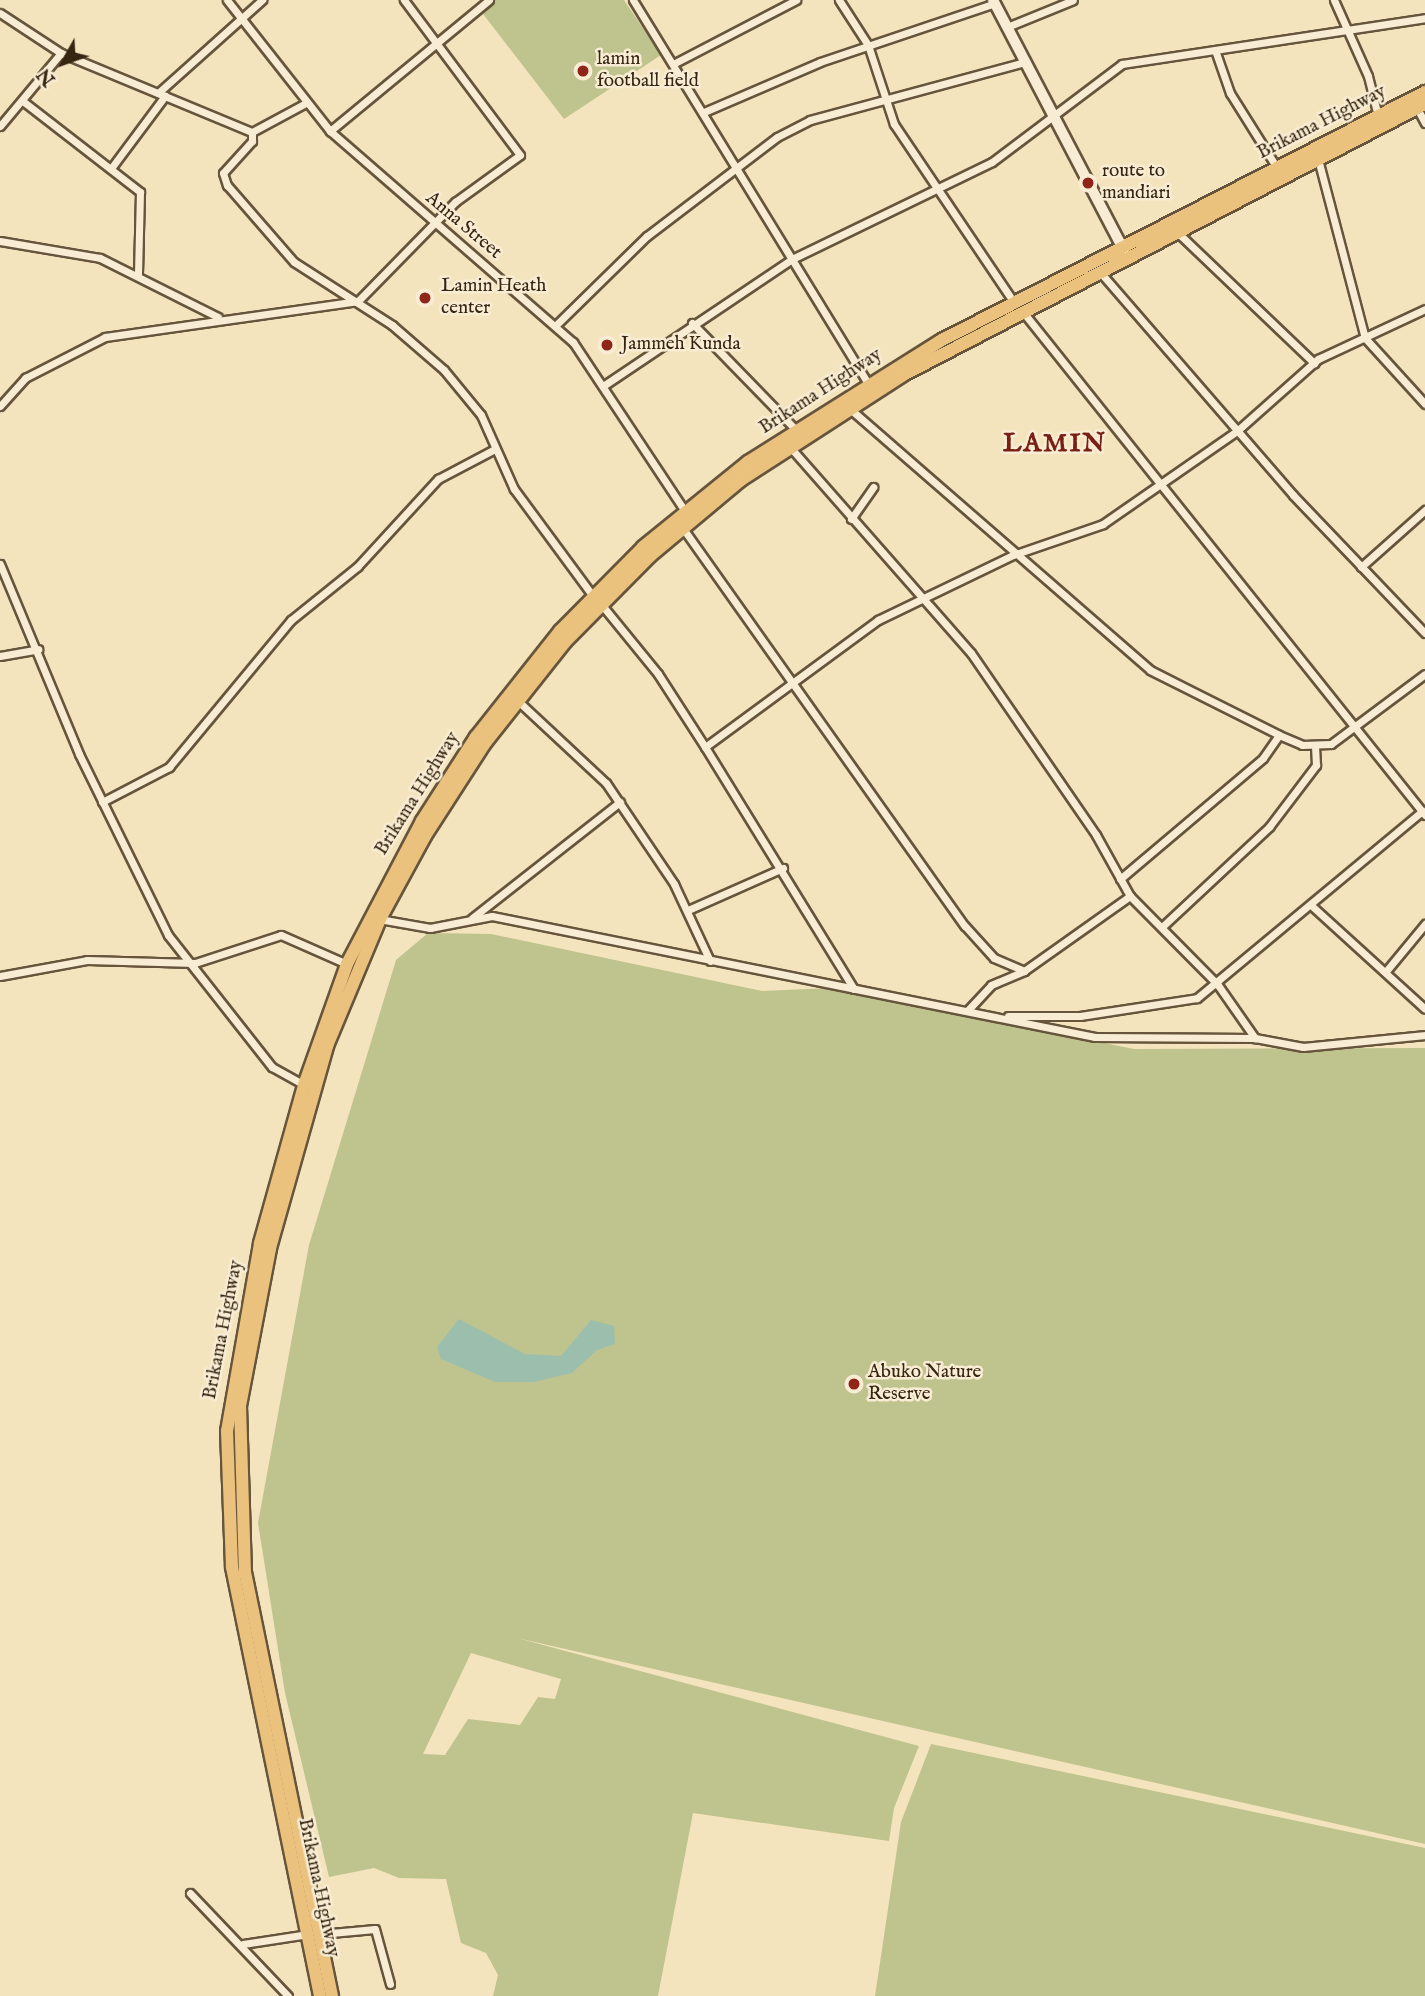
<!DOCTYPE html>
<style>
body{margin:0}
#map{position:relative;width:1425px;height:1996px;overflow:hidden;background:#f4e4bd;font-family:"IM FELL English",serif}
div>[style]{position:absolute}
.green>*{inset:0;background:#bfc38e}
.water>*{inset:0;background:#9cbfad}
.roads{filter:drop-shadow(2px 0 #66553c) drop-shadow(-2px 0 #66553c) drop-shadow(0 2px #66553c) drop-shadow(0 -2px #66553c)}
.minor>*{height:7px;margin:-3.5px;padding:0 3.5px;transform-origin:3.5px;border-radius:3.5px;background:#f8edd4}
.secondary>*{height:10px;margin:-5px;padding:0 5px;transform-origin:5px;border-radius:5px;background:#f8edd4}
.trunk>*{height:12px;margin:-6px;padding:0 6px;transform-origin:6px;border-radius:6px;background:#eac27e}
.dots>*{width:19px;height:19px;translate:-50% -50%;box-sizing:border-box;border:4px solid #f8edd4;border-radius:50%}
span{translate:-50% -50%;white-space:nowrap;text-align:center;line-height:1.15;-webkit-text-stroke:5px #f8edd4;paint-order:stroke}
.poi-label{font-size:19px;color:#362511}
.left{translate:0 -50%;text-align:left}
.street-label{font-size:19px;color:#362511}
.district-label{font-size:26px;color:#7a1f14;font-weight:700;letter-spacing:2px}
.north{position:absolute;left:28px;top:28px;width:70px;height:70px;-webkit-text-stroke:5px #f8edd4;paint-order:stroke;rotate:230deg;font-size:19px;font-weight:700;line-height:28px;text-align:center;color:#362511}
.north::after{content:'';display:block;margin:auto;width:24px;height:32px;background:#362511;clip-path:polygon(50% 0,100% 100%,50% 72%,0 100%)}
</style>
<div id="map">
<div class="green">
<i style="clip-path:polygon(494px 0,624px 0,661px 55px,564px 119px,480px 10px)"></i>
<i style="clip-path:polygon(evenodd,428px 933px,491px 934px,762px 991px,831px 988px,1134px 1049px,1425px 1048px,1425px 1844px,517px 1638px,919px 1746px,894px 1808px,889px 1841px,693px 1813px,658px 1996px,493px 1996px,498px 1975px,486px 1953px,461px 1943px,446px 1879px,399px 1878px,374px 1868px,329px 1877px,285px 1693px,258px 1523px,309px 1245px,396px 960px,428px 933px,471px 1653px,561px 1679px,555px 1699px,538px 1697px,520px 1725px,468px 1719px,445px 1755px,423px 1754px,471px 1653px)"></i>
<i style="clip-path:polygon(931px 1744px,1425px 1848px,1425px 1996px,875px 1996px,901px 1822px)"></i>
</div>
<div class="water">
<i style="clip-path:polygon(459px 1319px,525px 1354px,561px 1356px,591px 1320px,614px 1326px,615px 1344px,597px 1350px,572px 1373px,534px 1382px,495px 1382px,441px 1359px,437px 1347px)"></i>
</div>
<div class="roads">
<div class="minor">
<i style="left:227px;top:0;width:167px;rotate:51.8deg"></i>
<i style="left:330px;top:131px;width:322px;rotate:41deg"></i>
<i style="left:573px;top:342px;width:205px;rotate:56.5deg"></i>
<i style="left:633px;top:0;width:455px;rotate:58.5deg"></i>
<i style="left:839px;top:0;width:54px;rotate:57.2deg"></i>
<i style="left:868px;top:45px;width:83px;rotate:71.8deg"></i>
<i style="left:894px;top:124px;width:217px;rotate:56.1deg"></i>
<i style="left:1334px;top:0;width:83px;rotate:65.9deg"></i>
<i style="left:1368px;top:76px;width:41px;rotate:76deg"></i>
<i style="left:0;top:13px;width:73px;rotate:33.3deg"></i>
<i style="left:61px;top:53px;width:207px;rotate:22.5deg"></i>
<i style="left:252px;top:132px;width:59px;rotate:-28.3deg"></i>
<i style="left:1007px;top:27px;width:71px;rotate:-22.2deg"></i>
<i style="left:1215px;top:50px;width:46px;rotate:70.8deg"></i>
<i style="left:1230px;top:93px;width:89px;rotate:57.9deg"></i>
<i style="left:673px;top:64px;width:139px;rotate:-27.5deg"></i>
<i style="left:158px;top:93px;width:140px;rotate:-41.8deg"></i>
<i style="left:24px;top:102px;width:147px;rotate:37.8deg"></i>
<i style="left:140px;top:192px;width:82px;rotate:91.4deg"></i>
<i style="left:1417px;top:108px;width:17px;rotate:62deg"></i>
<i style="left:704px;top:112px;width:126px;rotate:-23.3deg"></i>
<i style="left:820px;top:62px;width:185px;rotate:-18.6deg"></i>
<i style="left:0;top:126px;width:95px;rotate:-50.1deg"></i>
<i style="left:330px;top:131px;width:206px;rotate:-39.5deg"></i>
<i style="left:252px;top:132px;width:9px;rotate:90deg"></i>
<i style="left:252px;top:141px;width:43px;rotate:132.2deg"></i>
<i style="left:223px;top:173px;width:13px;rotate:72deg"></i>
<i style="left:227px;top:185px;width:102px;rotate:49deg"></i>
<i style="left:294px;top:262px;width:117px;rotate:32.7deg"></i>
<i style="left:392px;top:325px;width:69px;rotate:40.9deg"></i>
<i style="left:444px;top:370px;width:58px;rotate:50.6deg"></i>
<i style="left:481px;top:415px;width:81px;rotate:66deg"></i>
<i style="left:514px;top:489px;width:133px;rotate:53.6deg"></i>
<i style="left:1318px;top:159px;width:185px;rotate:75.3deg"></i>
<i style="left:1365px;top:338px;width:89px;rotate:47.7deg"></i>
<i style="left:112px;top:167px;width:89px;rotate:-53.3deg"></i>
<i style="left:1177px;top:232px;width:190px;rotate:43.7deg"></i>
<i style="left:0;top:241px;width:101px;rotate:9.6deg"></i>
<i style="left:100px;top:258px;width:132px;rotate:26.6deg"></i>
<i style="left:1100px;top:272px;width:295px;rotate:49.1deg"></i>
<i style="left:1293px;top:495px;width:191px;rotate:46.3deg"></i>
<i style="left:1023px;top:312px;width:644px;rotate:51.37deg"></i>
<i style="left:692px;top:323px;width:148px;rotate:45.8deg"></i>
<i style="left:557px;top:324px;width:126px;rotate:-44.4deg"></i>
<i style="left:647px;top:236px;width:163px;rotate:-37.3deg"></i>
<i style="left:777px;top:137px;width:37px;rotate:-27deg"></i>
<i style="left:810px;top:120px;width:223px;rotate:-15.1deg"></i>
<i style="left:603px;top:386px;width:228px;rotate:-33.9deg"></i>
<i style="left:792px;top:259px;width:222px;rotate:-25.9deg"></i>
<i style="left:992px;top:162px;width:163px;rotate:-37deg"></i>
<i style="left:1122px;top:64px;width:306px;rotate:-8.6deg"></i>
<i style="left:0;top:406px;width:38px;rotate:-48deg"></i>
<i style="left:25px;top:378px;width:90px;rotate:-27.1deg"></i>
<i style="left:105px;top:337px;width:256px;rotate:-8.1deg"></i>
<i style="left:358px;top:301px;width:139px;rotate:-45.6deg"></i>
<i style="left:455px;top:202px;width:80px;rotate:-35.9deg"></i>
<i style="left:520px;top:155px;width:194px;rotate:-126.8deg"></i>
<i style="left:849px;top:408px;width:399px;rotate:41deg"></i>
<i style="left:1150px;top:670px;width:144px;rotate:26.7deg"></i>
<i style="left:1279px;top:735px;width:25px;rotate:23deg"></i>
<i style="left:1302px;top:745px;width:29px;rotate:-2deg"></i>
<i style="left:1331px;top:744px;width:117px;rotate:-36.7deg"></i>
<i style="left:790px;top:447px;width:274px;rotate:48.7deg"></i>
<i style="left:971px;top:653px;width:221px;rotate:55.5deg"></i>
<i style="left:1096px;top:835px;width:70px;rotate:60.9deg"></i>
<i style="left:1130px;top:896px;width:125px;rotate:45.3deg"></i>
<i style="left:1218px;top:985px;width:65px;rotate:55.1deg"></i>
<i style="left:851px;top:519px;width:39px;rotate:-55deg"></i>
<i style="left:682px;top:527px;width:489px;rotate:54.7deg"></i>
<i style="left:965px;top:926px;width:43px;rotate:47.8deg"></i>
<i style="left:994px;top:958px;width:33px;rotate:23deg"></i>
<i style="left:0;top:564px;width:206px;rotate:67.4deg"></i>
<i style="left:79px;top:754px;width:202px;rotate:63.8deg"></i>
<i style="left:168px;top:935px;width:168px;rotate:51.8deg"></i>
<i style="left:272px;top:1067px;width:37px;rotate:29deg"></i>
<i style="left:1361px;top:567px;width:86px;rotate:-41.7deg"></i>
<i style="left:601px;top:604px;width:90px;rotate:50.8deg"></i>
<i style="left:658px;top:674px;width:87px;rotate:57.2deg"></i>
<i style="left:705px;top:747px;width:215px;rotate:-36.3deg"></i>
<i style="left:878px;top:620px;width:150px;rotate:-25.7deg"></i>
<i style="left:1013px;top:555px;width:95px;rotate:-19deg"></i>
<i style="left:1103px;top:524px;width:165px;rotate:-34.8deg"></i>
<i style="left:1238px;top:430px;width:107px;rotate:-41.6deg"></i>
<i style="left:1318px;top:359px;width:118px;rotate:-25deg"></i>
<i style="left:0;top:656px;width:39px;rotate:-10deg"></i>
<i style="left:518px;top:701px;width:120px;rotate:43deg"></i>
<i style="left:606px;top:783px;width:122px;rotate:56deg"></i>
<i style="left:674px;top:884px;width:85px;rotate:64.9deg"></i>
<i style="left:705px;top:747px;width:284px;rotate:58.4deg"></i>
<i style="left:102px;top:802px;width:76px;rotate:-27.6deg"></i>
<i style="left:169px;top:767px;width:191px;rotate:-50.3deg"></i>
<i style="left:291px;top:620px;width:85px;rotate:-38.8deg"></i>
<i style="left:357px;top:567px;width:120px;rotate:-47.4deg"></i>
<i style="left:438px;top:479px;width:64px;rotate:-27.8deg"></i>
<i style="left:1120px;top:879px;width:187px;rotate:-40.2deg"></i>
<i style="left:1263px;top:758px;width:28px;rotate:-55deg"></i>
<i style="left:1313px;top:907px;width:151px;rotate:42.3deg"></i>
<i style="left:688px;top:910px;width:104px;rotate:-23.9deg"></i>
<i style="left:472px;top:918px;width:188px;rotate:-38.1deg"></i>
<i style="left:379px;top:919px;width:52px;rotate:10deg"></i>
<i style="left:430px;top:928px;width:63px;rotate:-11deg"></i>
<i style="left:492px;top:916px;width:615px;rotate:11.35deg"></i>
<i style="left:1095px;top:1037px;width:160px;rotate:0.4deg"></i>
<i style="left:1255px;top:1038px;width:49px;rotate:10.6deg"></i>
<i style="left:1303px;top:1047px;width:123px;rotate:-5.6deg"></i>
<i style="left:1164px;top:925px;width:144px;rotate:-43deg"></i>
<i style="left:1269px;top:827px;width:78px;rotate:-52.8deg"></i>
<i style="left:1316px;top:765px;width:20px;rotate:-93deg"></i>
<i style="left:1387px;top:970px;width:60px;rotate:-50.4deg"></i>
<i style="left:0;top:976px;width:88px;rotate:-10.4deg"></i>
<i style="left:87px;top:960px;width:108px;rotate:1.6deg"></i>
<i style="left:195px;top:963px;width:90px;rotate:-18deg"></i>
<i style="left:281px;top:935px;width:72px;rotate:23.7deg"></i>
<i style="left:968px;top:1010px;width:34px;rotate:-47deg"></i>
<i style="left:991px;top:985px;width:36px;rotate:-23deg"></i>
<i style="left:1024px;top:971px;width:130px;rotate:-35.3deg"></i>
<i style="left:1008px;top:1016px;width:72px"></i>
<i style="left:1080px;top:1016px;width:118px;rotate:-8.7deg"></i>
<i style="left:1197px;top:998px;width:293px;rotate:-39.7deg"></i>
<i style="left:190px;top:1893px;width:142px;rotate:46.4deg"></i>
<i style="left:320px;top:1934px;width:55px;rotate:-5.2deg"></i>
<i style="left:375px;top:1929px;width:57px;rotate:74.7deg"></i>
<i style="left:243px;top:1944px;width:66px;rotate:-8.7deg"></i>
</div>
<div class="secondary">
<i style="left:993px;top:0;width:284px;rotate:62.4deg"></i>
</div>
<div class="trunk">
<i style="left:320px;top:1996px;width:438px;rotate:-101.6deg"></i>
<i style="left:232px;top:1567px;width:136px;rotate:-92.1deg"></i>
<i style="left:227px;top:1431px;width:191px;rotate:-80deg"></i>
<i style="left:260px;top:1243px;width:164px;rotate:-74.4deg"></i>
<i style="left:304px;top:1085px;width:128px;rotate:-70.4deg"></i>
<i style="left:347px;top:964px;width:161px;rotate:-62.3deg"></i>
<i style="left:422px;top:821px;width:100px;rotate:-57.3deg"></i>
<i style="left:476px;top:737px;width:135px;rotate:-51.6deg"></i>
<i style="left:560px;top:631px;width:118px;rotate:-45.3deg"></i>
<i style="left:643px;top:547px;width:135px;rotate:-39deg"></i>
<i style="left:748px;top:462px;width:227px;rotate:-32.2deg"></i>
<i style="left:940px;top:341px;width:545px;rotate:-27.18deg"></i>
<i style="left:332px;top:1996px;width:431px;rotate:-101.6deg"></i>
<i style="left:245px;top:1574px;width:168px;rotate:-91.7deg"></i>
<i style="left:240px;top:1406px;width:161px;rotate:-79.2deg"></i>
<i style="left:270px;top:1248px;width:210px;rotate:-74.2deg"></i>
<i style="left:327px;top:1046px;width:138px;rotate:-67.3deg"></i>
<i style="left:380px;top:919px;width:94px;rotate:-61.5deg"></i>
<i style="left:425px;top:836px;width:111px;rotate:-57.2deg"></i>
<i style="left:485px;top:743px;width:129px;rotate:-51.6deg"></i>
<i style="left:565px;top:642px;width:121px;rotate:-45.3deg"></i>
<i style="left:650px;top:556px;width:119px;rotate:-39.9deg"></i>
<i style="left:741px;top:480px;width:193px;rotate:-32.9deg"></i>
<i style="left:903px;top:375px;width:588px;rotate:-27.44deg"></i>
</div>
</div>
<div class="dots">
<i style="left:583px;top:71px;background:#8f2418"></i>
<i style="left:1088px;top:183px;background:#8f2418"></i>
<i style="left:425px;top:298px;background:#8f2418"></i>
<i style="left:607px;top:345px;background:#8f2418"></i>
<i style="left:854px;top:1384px;background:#8f2418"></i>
</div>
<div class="poi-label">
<span class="left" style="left:597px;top:71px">lamin<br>football field</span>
<span class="left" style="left:1102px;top:183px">route to<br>mandiari</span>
<span class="left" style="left:441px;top:298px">Lamin Heath<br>center</span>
<span class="left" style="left:621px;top:345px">Jammeh Kunda</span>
<span class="left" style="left:868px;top:1384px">Abuko Nature<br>Reserve</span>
</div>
<div class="street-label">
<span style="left:1322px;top:123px;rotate:-27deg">Brikama Highway</span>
<span style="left:463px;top:226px;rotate:40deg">Anna Street</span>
<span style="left:821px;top:392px;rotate:-33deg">Brikama Highway</span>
<span style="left:418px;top:794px;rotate:-58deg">Brikama Highway</span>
<span style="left:224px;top:1330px;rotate:-79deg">Brikama Highway</span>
<span style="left:318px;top:1888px;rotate:78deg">Brikama Highway</span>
</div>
<div class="district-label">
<span style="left:1055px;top:444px">LAMIN</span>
</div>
<div class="north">N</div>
</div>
